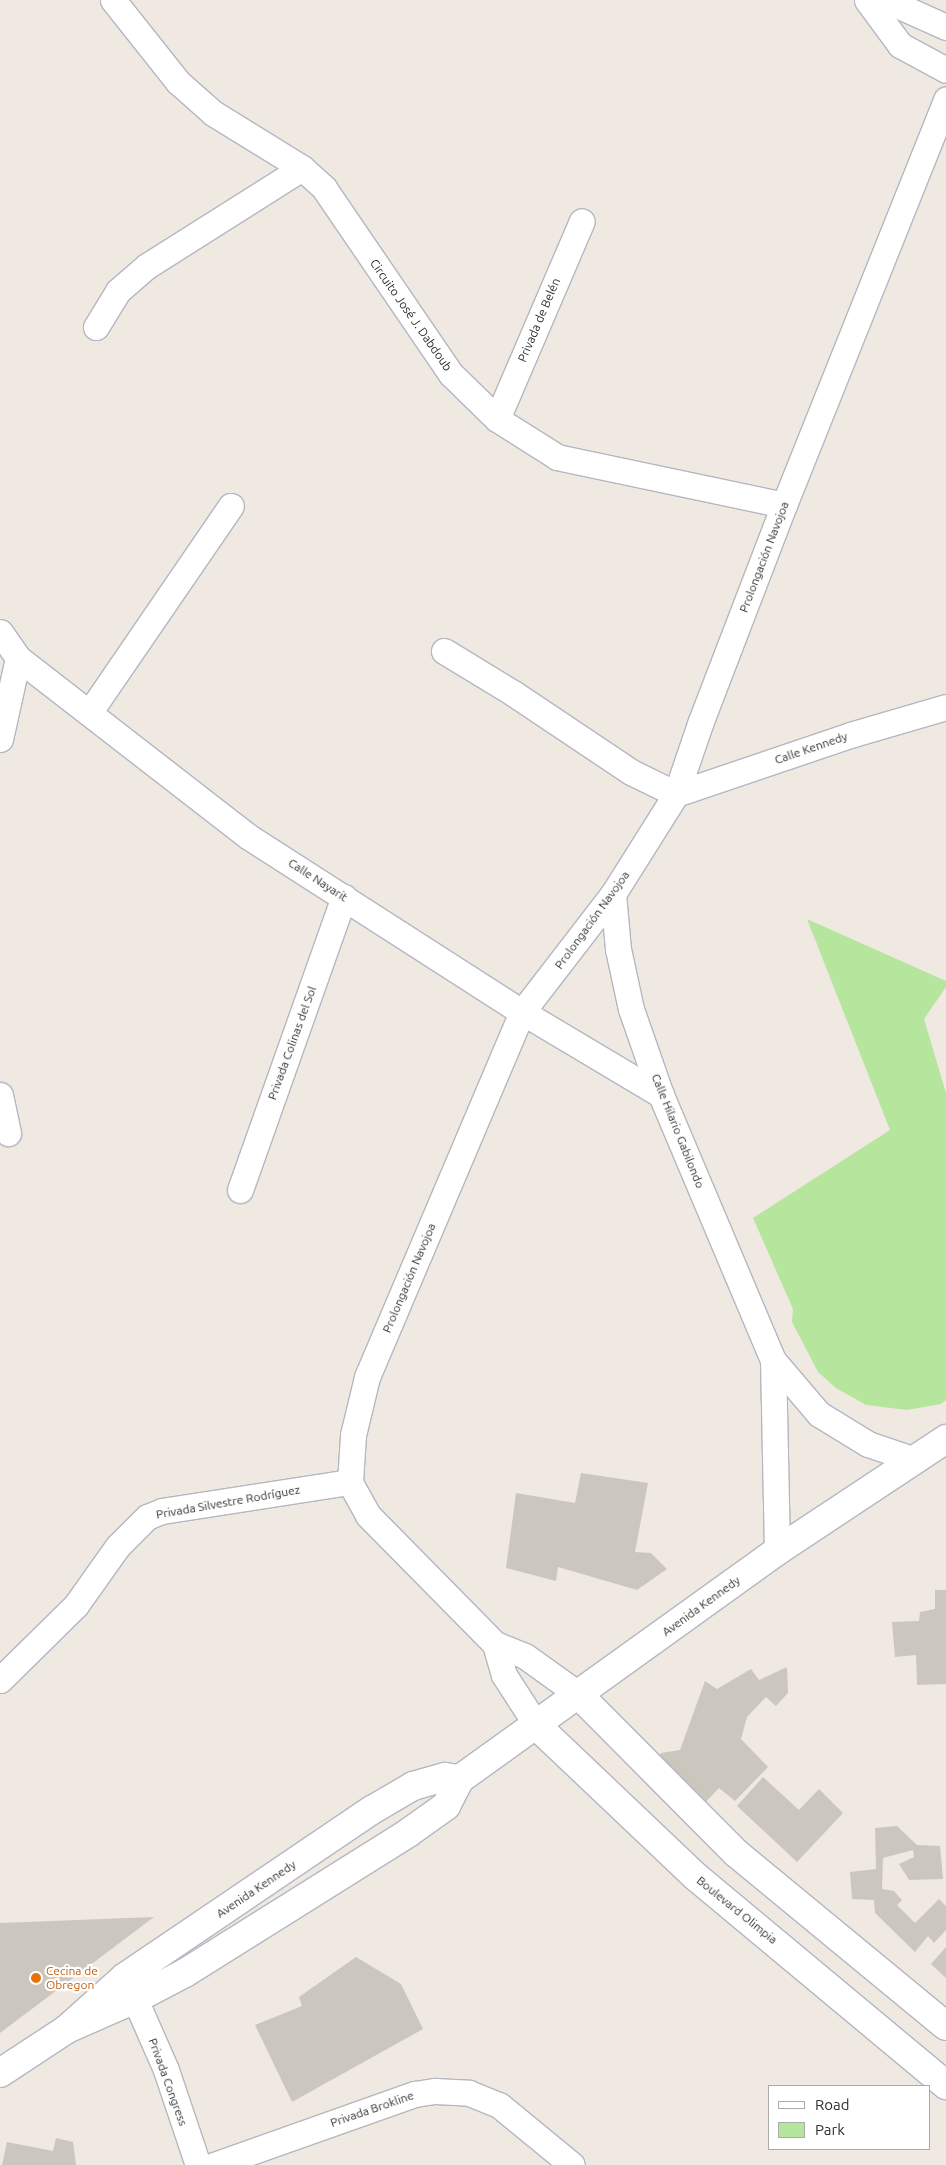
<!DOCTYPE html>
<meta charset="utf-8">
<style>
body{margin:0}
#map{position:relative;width:946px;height:2165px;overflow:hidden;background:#efe9e1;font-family:Ubuntu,sans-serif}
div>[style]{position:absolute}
.green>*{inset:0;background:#b6e59e}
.building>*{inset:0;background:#cbc7bf}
.roads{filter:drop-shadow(1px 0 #b4b7c1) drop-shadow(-1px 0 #b4b7c1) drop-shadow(0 1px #b4b7c1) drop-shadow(0 -1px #b4b7c1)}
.minor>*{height:25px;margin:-12.5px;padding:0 12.5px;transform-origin:12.5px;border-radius:12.5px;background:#fff}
.tertiary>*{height:28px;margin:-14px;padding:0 14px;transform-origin:14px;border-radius:14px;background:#fff}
.dots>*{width:14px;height:14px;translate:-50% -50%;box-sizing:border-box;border:2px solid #fff;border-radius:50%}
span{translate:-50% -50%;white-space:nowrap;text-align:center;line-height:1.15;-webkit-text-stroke:4.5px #fff;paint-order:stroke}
.street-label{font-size:12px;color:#2e2e2e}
.food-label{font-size:12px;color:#c56008}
.left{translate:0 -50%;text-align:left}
.legend{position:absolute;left:768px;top:2085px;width:162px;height:65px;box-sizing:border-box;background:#fff;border:1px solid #ababab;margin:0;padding:6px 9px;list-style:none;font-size:15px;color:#2e2e2e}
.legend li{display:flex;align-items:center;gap:10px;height:25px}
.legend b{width:25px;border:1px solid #ababab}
</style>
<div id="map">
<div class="green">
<i style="clip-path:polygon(807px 919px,946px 981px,946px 987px,924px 1019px,946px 1093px,946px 1400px,941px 1404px,907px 1410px,866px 1405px,836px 1388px,818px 1372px,792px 1322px,793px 1309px,753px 1218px,890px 1130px)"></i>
</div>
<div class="building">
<i style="clip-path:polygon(581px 1473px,648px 1483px,635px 1552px,651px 1553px,667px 1569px,637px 1590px,558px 1567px,556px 1581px,506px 1568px,516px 1493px,575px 1503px)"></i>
<i style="clip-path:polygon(935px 1590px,946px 1590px,946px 1684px,917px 1685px,916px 1655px,895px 1657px,892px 1622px,919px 1621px,920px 1612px,935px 1609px)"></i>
<i style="clip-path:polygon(787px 1667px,788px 1693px,776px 1706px,766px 1697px,747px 1717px,741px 1739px,768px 1767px,735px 1801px,719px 1788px,701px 1807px,653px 1762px,661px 1753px,680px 1750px,705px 1681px,717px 1689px,751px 1669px,759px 1680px)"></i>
<i style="clip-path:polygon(763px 1777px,799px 1810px,819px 1789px,843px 1813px,797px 1862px,737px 1806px)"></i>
<i style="clip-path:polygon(897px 1826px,917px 1845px,940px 1846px,943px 1879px,909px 1880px,899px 1864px,914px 1857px,913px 1850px,883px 1858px,882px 1889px,894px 1891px,902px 1900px,897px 1905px,915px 1923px,939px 1899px,946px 1906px,946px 1930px,934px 1943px,928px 1936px,915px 1952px,875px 1913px,874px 1900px,852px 1899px,850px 1872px,876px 1869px,875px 1828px)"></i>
<i style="clip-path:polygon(154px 1917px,0 2033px,0 1923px)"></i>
<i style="clip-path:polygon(946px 1947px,946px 1978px,931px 1964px)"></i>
<i style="clip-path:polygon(356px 1957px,401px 1984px,423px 2029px,292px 2102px,255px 2025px,302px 2006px,299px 1997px)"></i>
<i style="clip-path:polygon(56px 2138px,73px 2142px,76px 2165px,2px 2165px,7px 2142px,53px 2151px)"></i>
</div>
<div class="roads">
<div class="minor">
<i style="left:113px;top:0;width:105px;rotate:51.6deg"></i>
<i style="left:178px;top:82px;width:47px;rotate:41.5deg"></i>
<i style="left:213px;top:113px;width:105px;rotate:31.7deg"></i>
<i style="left:302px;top:168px;width:30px;rotate:42deg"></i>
<i style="left:324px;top:188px;width:225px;rotate:55.7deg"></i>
<i style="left:451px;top:374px;width:64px;rotate:44.4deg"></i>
<i style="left:497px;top:419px;width:71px;rotate:32.3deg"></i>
<i style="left:557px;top:457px;width:232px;rotate:11.9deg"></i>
<i style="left:867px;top:0;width:56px;rotate:53.7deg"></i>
<i style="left:900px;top:45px;width:52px;rotate:28.5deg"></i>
<i style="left:870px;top:3px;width:27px;rotate:4deg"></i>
<i style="left:897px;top:5px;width:54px;rotate:24.2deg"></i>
<i style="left:96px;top:327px;width:42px;rotate:-58.6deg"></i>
<i style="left:118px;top:291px;width:38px;rotate:-41deg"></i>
<i style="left:147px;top:266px;width:183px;rotate:-32.3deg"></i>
<i style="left:497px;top:419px;width:215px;rotate:-66.8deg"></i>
<i style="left:0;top:632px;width:32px;rotate:55deg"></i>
<i style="left:18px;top:658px;width:292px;rotate:37.8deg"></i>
<i style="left:249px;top:837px;width:324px;rotate:32.7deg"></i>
<i style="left:522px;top:1012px;width:162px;rotate:30.8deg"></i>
<i style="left:444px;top:651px;width:81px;rotate:31.3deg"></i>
<i style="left:513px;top:693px;width:142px;rotate:33.8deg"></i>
<i style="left:631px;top:772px;width:50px;rotate:26.1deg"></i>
<i style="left:676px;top:794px;width:184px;rotate:-18.7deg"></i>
<i style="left:850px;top:735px;width:100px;rotate:-16.3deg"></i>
<i style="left:89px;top:713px;width:251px;rotate:-55.6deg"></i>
<i style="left:0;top:739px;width:83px;rotate:-77.5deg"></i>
<i style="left:613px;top:894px;width:55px;rotate:84.8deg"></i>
<i style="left:618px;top:949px;width:61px;rotate:77.8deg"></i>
<i style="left:631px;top:1009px;width:91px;rotate:70.8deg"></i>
<i style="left:661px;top:1095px;width:288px;rotate:67.1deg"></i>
<i style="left:773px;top:1360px;width:191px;rotate:88.8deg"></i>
<i style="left:0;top:1095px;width:39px;rotate:78deg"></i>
<i style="left:240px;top:1190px;width:311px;rotate:-70.5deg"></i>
<i style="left:773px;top:1360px;width:71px;rotate:49.6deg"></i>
<i style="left:819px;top:1414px;width:57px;rotate:31.5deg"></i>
<i style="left:868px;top:1444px;width:50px;rotate:18.8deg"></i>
<i style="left:495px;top:1644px;width:32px;rotate:74deg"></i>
<i style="left:504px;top:1675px;width:61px;rotate:57.1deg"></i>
<i style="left:0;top:1680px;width:107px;rotate:-44.6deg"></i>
<i style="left:76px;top:1605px;width:72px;rotate:-54.6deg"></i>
<i style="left:118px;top:1546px;width:41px;rotate:-45deg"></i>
<i style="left:147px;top:1517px;width:16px;rotate:-22deg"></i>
<i style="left:162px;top:1511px;width:190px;rotate:-8.8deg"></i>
<i style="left:578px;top:1694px;width:65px;rotate:-144.4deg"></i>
<i style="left:525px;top:1656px;width:32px;rotate:-158deg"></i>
<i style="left:495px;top:1644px;width:181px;rotate:-134.6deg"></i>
<i style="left:368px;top:1515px;width:38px;rotate:-119deg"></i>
<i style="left:350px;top:1482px;width:47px;rotate:-86.3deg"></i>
<i style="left:353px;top:1435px;width:60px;rotate:-76.4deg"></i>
<i style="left:367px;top:1377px;width:397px;rotate:-67deg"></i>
<i style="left:522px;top:1012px;width:149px;rotate:-52.4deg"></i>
<i style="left:613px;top:894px;width:118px;rotate:-57.8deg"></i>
<i style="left:676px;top:794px;width:77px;rotate:-71.1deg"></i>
<i style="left:701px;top:721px;width:231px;rotate:-69deg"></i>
<i style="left:784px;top:505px;width:437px;rotate:-68.2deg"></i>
<i style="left:127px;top:1981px;width:97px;rotate:66.3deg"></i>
<i style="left:166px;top:2070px;width:100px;rotate:71.4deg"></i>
<i style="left:214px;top:2165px;width:213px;rotate:-19.5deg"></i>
<i style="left:415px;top:2094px;width:20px;rotate:-9deg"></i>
<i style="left:435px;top:2091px;width:34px;rotate:3deg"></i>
<i style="left:469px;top:2093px;width:32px;rotate:22deg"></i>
<i style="left:499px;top:2105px;width:94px;rotate:39.4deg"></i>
</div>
<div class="tertiary">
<i style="left:578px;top:1694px;width:224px;rotate:45.2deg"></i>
<i style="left:736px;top:1853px;width:272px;rotate:39.5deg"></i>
<i style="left:537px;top:1726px;width:218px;rotate:43.5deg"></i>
<i style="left:695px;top:1876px;width:327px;rotate:39.8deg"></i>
<i style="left:67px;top:2029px;width:74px;rotate:-23.8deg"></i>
<i style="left:135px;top:1999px;width:56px;rotate:-27.5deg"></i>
<i style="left:185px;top:1973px;width:263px;rotate:-32.1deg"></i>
<i style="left:408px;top:1833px;width:47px;rotate:-35.4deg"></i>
<i style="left:446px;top:1806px;width:30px;rotate:-63deg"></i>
<i style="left:460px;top:1779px;width:390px;rotate:-35.7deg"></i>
<i style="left:777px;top:1551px;width:203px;rotate:-33.5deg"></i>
<i style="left:0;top:2073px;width:80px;rotate:-33.3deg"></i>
<i style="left:67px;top:2029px;width:78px;rotate:-41.9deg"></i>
<i style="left:125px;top:1977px;width:298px;rotate:-34.1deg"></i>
<i style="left:372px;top:1810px;width:48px;rotate:-30.3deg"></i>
<i style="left:413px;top:1786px;width:33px;rotate:-16deg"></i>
<i style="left:445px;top:1777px;width:15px;rotate:8deg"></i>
</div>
</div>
<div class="dots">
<i style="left:36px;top:1978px;background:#e8710a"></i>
</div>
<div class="street-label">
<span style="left:411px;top:315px;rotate:55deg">Circuito José J. Dabdoub</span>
<span style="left:539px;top:320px;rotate:-67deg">Privada de Belén</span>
<span style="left:764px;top:557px;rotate:-69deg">Prolongación Navojoa</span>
<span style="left:811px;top:748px;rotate:-19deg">Calle Kennedy</span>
<span style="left:318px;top:880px;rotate:33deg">Calle Nayarit</span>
<span style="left:592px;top:920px;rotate:-54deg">Prolongación Navojoa</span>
<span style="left:292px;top:1043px;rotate:-70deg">Privada Colinas del Sol</span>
<span style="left:678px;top:1131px;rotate:68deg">Calle Hilario Gabilondo</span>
<span style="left:409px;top:1278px;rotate:-67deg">Prolongación Navojoa</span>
<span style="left:228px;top:1502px;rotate:-10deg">Privada Silvestre Rodríguez</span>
<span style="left:701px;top:1606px;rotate:-36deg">Avenida Kennedy</span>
<span style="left:256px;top:1889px;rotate:-34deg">Avenida Kennedy</span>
<span style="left:737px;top:1910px;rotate:39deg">Boulevard Olimpia</span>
<span style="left:168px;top:2082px;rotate:70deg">Privada Congress</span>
<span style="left:372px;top:2109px;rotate:-19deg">Privada Brokline</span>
</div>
<div class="food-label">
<span class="left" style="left:46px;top:1978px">Cecina de<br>Obregon</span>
</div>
<ul class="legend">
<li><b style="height:6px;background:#fff"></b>Road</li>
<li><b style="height:14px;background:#b6e59e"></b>Park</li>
</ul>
</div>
